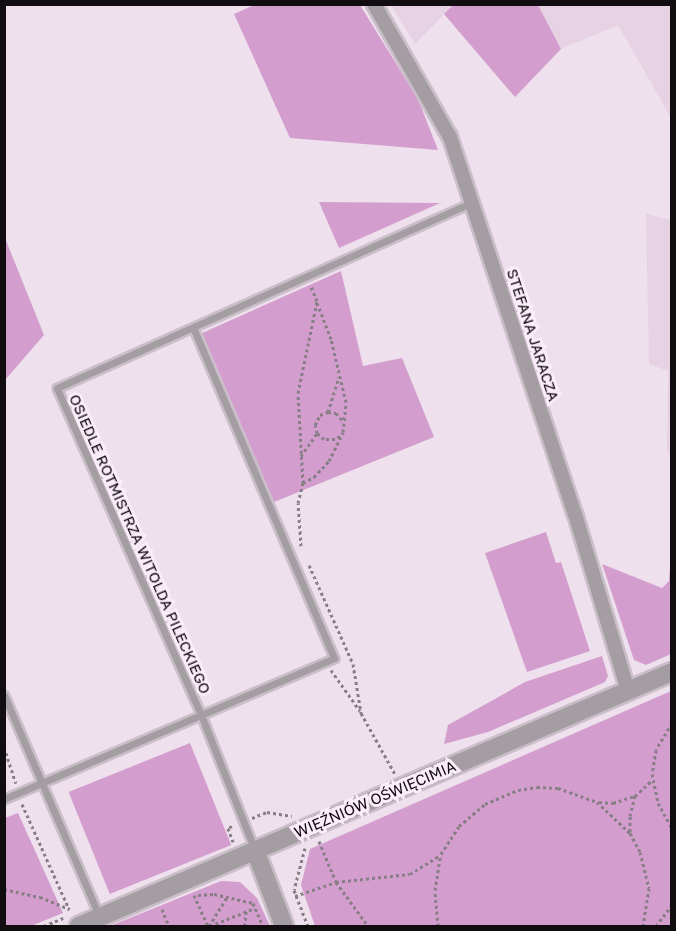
<!DOCTYPE html>
<meta charset="utf-8">
<style>
body{margin:0}
#map{position:relative;width:676px;height:931px;overflow:hidden;background:#eee0ec;font-family:"Golos Text",sans-serif}
div>[style]{position:absolute}
.built>*{inset:0;background:#e6d2e3}
.green>*{inset:0;background:#d39ece;transform-origin:0 0}
.path>*{height:3px;margin-top:-1.5px;transform-origin:0;background:repeating-linear-gradient(90deg,#877e86 0 3px,transparent 0 6px)}
.roads{filter:drop-shadow(2px 0 #cabec9) drop-shadow(-2px 0 #cabec9) drop-shadow(0 2px #cabec9) drop-shadow(0 -2px #cabec9)}
.service>*{height:7px;margin:-3.5px;padding:0 3.5px;transform-origin:3.5px;border-radius:3.5px;background:#a49ea3}
.minor>*{height:14px;margin:-7px;padding:0 7px;transform-origin:7px;border-radius:7px;background:#a49ea3}
.tertiary>*{height:18px;margin:-9px;padding:0 9px;transform-origin:9px;border-radius:9px;background:#a49ea3}
span{translate:-50% -50%;white-space:nowrap;text-align:center;line-height:1.15;-webkit-text-stroke:6px #fbedf9;paint-order:stroke}
.street-label{font-size:15px;color:#100c10}
.frame{position:absolute;inset:0;border:6px solid #100c10;pointer-events:none}
</style>
<div id="map">
<div class="built">
<i style="clip-path:polygon(391px 5px,453px 5px,415px 44px)"></i>
<i style="clip-path:polygon(538px 5px,671px 5px,671px 118px,618px 25px,561px 49px)"></i>
<i style="clip-path:polygon(646px 214px,671px 220px,671px 452px,667px 452px,668px 371px,649px 364px)"></i>
</div>
<div class="green">
<i style="clip-path:polygon(254px 5px,360px 5px,418px 99px,438px 150px,290px 138px,234px 14px)"></i>
<i style="clip-path:polygon(453px 5px,538px 5px,561px 49px,515px 97px,444px 14px)"></i>
<i style="clip-path:polygon(319px 202px,440px 203px,339px 248px)"></i>
<i style="clip-path:polygon(5px 238px,44px 335px,5px 380px,4px 380px)"></i>
<i style="clip-path:polygon(341px 271px,363px 366px,402px 358px,434px 437px,274px 502px,202px 333px)"></i>
<i style="clip-path:polygon(546px 532px,556px 563px,561px 562px,590px 651px,527px 672px,485px 553px)"></i>
<i style="clip-path:polygon(671px 552px,671px 654px,646px 665px,634px 660px,602px 564px,662px 588px,669px 581px)"></i>
<i style="clip-path:polygon(602px 656px,608px 676px,605px 682px,488px 732px,444px 744px,448px 725px,525px 682px)"></i>
<i style="clip-path:polygon(671px 691px,671px 926px,315px 926px,301px 885px,310px 849px)"></i>
<i style="left:190px;top:743px;width:110px;height:131px;rotate:68deg"></i>
<i style="clip-path:polygon(18px 813px,63px 913px,31px 926px,5px 926px,5px 818px)"></i>
<i style="clip-path:polygon(221px 881px,240px 882px,257px 898px,270px 926px,110px 926px)"></i>
</div>
<div class="path">
<i style="left:328px;top:412px;width:37px;rotate:-73deg"></i>
<i style="left:340px;top:436px;width:6px;rotate:149deg"></i>
<i style="left:335px;top:439px;width:11px;rotate:180deg"></i>
<i style="left:324px;top:439px;width:9px;rotate:-139deg"></i>
<i style="left:317px;top:433px;width:8px;rotate:-104deg"></i>
<i style="left:315px;top:425px;width:11px;rotate:-63deg"></i>
<i style="left:320px;top:415px;width:9px;rotate:-21deg"></i>
<i style="left:328px;top:412px;width:8px;rotate:7deg"></i>
<i style="left:336px;top:413px;width:12px;rotate:48deg"></i>
<i style="left:301px;top:456px;width:28px;rotate:-55deg"></i>
<i style="left:303px;top:483px;width:13px;rotate:-29deg"></i>
<i style="left:314px;top:477px;width:22px;rotate:-47deg"></i>
<i style="left:329px;top:461px;width:32px;rotate:-64deg"></i>
<i style="left:343px;top:432px;width:30px;rotate:-84deg"></i>
<i style="left:346px;top:402px;width:65px;rotate:-103.4deg"></i>
<i style="left:331px;top:339px;width:40px;rotate:-111deg"></i>
<i style="left:301px;top:546px;width:43px;rotate:-94deg"></i>
<i style="left:298px;top:503px;width:21px;rotate:-76deg"></i>
<i style="left:303px;top:483px;width:90px;rotate:-93.2deg"></i>
<i style="left:298px;top:393px;width:94px;rotate:-78.3deg"></i>
<i style="left:317px;top:301px;width:16px;rotate:-112deg"></i>
<i style="left:309px;top:565px;width:108px;rotate:66deg"></i>
<i style="left:353px;top:664px;width:50px;rotate:80.7deg"></i>
<i style="left:361px;top:713px;width:70px;rotate:60.9deg"></i>
<i style="left:331px;top:670px;width:50px;rotate:54.7deg"></i>
<i style="left:672px;top:723px;width:31px;rotate:121deg"></i>
<i style="left:656px;top:750px;width:24px;rotate:99deg"></i>
<i style="left:652px;top:774px;width:30px;rotate:78deg"></i>
<i style="left:658px;top:803px;width:29px;rotate:61deg"></i>
<i style="left:4px;top:747px;width:38px;rotate:72deg"></i>
<i style="left:599px;top:802px;width:14px;rotate:4deg"></i>
<i style="left:613px;top:803px;width:23px;rotate:-18deg"></i>
<i style="left:635px;top:796px;width:23px;rotate:-43deg"></i>
<i style="left:22px;top:804px;width:115px;rotate:65.9deg"></i>
<i style="left:252px;top:818px;width:16px;rotate:-22deg"></i>
<i style="left:267px;top:812px;width:25px;rotate:9deg"></i>
<i style="left:232px;top:826px;width:4px;rotate:153deg"></i>
<i style="left:228px;top:828px;width:15px;rotate:70deg"></i>
<i style="left:630px;top:832px;width:16px;rotate:-90deg"></i>
<i style="left:630px;top:816px;width:21px;rotate:-76deg"></i>
<i style="left:319px;top:841px;width:44px;rotate:67.5deg"></i>
<i style="left:336px;top:882px;width:54px;rotate:54deg"></i>
<i style="left:305px;top:848px;width:43px;rotate:104.7deg"></i>
<i style="left:294px;top:890px;width:39px;rotate:69deg"></i>
<i style="left:4px;top:889px;width:37px;rotate:13deg"></i>
<i style="left:40px;top:897px;width:32px;rotate:22deg"></i>
<i style="left:194px;top:895px;width:34px;rotate:66deg"></i>
<i style="left:198px;top:895px;width:16px;rotate:-4deg"></i>
<i style="left:214px;top:894px;width:40px;rotate:13deg"></i>
<i style="left:253px;top:903px;width:25px;rotate:67deg"></i>
<i style="left:295px;top:896px;width:43px;rotate:-18.9deg"></i>
<i style="left:336px;top:882px;width:74px;rotate:-6.2deg"></i>
<i style="left:410px;top:874px;width:36px;rotate:-32deg"></i>
<i style="left:162px;top:909px;width:18px;rotate:68deg"></i>
<i style="left:44px;top:926px;width:21px;rotate:-23deg"></i>
<i style="left:209px;top:926px;width:34px;rotate:-58deg"></i>
<i style="left:210px;top:926px;width:48px;rotate:-21.8deg"></i>
<i style="left:245px;top:926px;width:15px;rotate:-86deg"></i>
<i style="left:438px;top:926px;width:36px;rotate:-95deg"></i>
<i style="left:435px;top:890px;width:36px;rotate:-81deg"></i>
<i style="left:441px;top:854px;width:33px;rotate:-57deg"></i>
<i style="left:459px;top:826px;width:34px;rotate:-40deg"></i>
<i style="left:485px;top:804px;width:36px;rotate:-23deg"></i>
<i style="left:518px;top:790px;width:19px;rotate:-9deg"></i>
<i style="left:537px;top:787px;width:21px;rotate:3deg"></i>
<i style="left:558px;top:788px;width:41px;rotate:19.7deg"></i>
<i style="left:597px;top:802px;width:45px;rotate:43.2deg"></i>
<i style="left:630px;top:833px;width:21px;rotate:62deg"></i>
<i style="left:640px;top:852px;width:37px;rotate:76deg"></i>
<i style="left:649px;top:888px;width:38px;rotate:99deg"></i>
<i style="left:656px;top:926px;width:26px;rotate:-53deg"></i>
</div>
<div class="roads">
<div class="service">
<i style="left:4px;top:695px;width:241px;rotate:66.7deg"></i>
<i style="left:4px;top:799px;width:359px;rotate:-23.1deg"></i>
<i style="left:334px;top:658px;width:358px;rotate:-113.1deg"></i>
<i style="left:254px;top:848px;width:143px;rotate:-111.7deg"></i>
<i style="left:201px;top:715px;width:357px;rotate:-113.8deg"></i>
<i style="left:57px;top:388px;width:453px;rotate:-24.1deg"></i>
</div>
<div class="minor">
<i style="left:374px;top:4px;width:153px;rotate:60.3deg"></i>
<i style="left:450px;top:137px;width:397px;rotate:71.7deg"></i>
<i style="left:575px;top:514px;width:185px;rotate:73.3deg"></i>
</div>
<div class="tertiary">
<i style="left:255px;top:850px;width:81px;rotate:69.1deg"></i>
<i style="left:79px;top:926px;width:645px;rotate:-23.19deg"></i>
</div>
</div>
<div class="street-label">
<span style="left:533px;top:335px;rotate:72deg">STEFANA JARACZA</span>
<span style="left:140px;top:544px;rotate:66deg">OSIEDLE ROTMISTRZA WITOLDA PILECKIEGO</span>
<span style="left:375px;top:799px;rotate:-23deg">WIĘŹNIÓW OŚWIĘCIMIA</span>
</div>
<div class="frame"></div>
</div>
